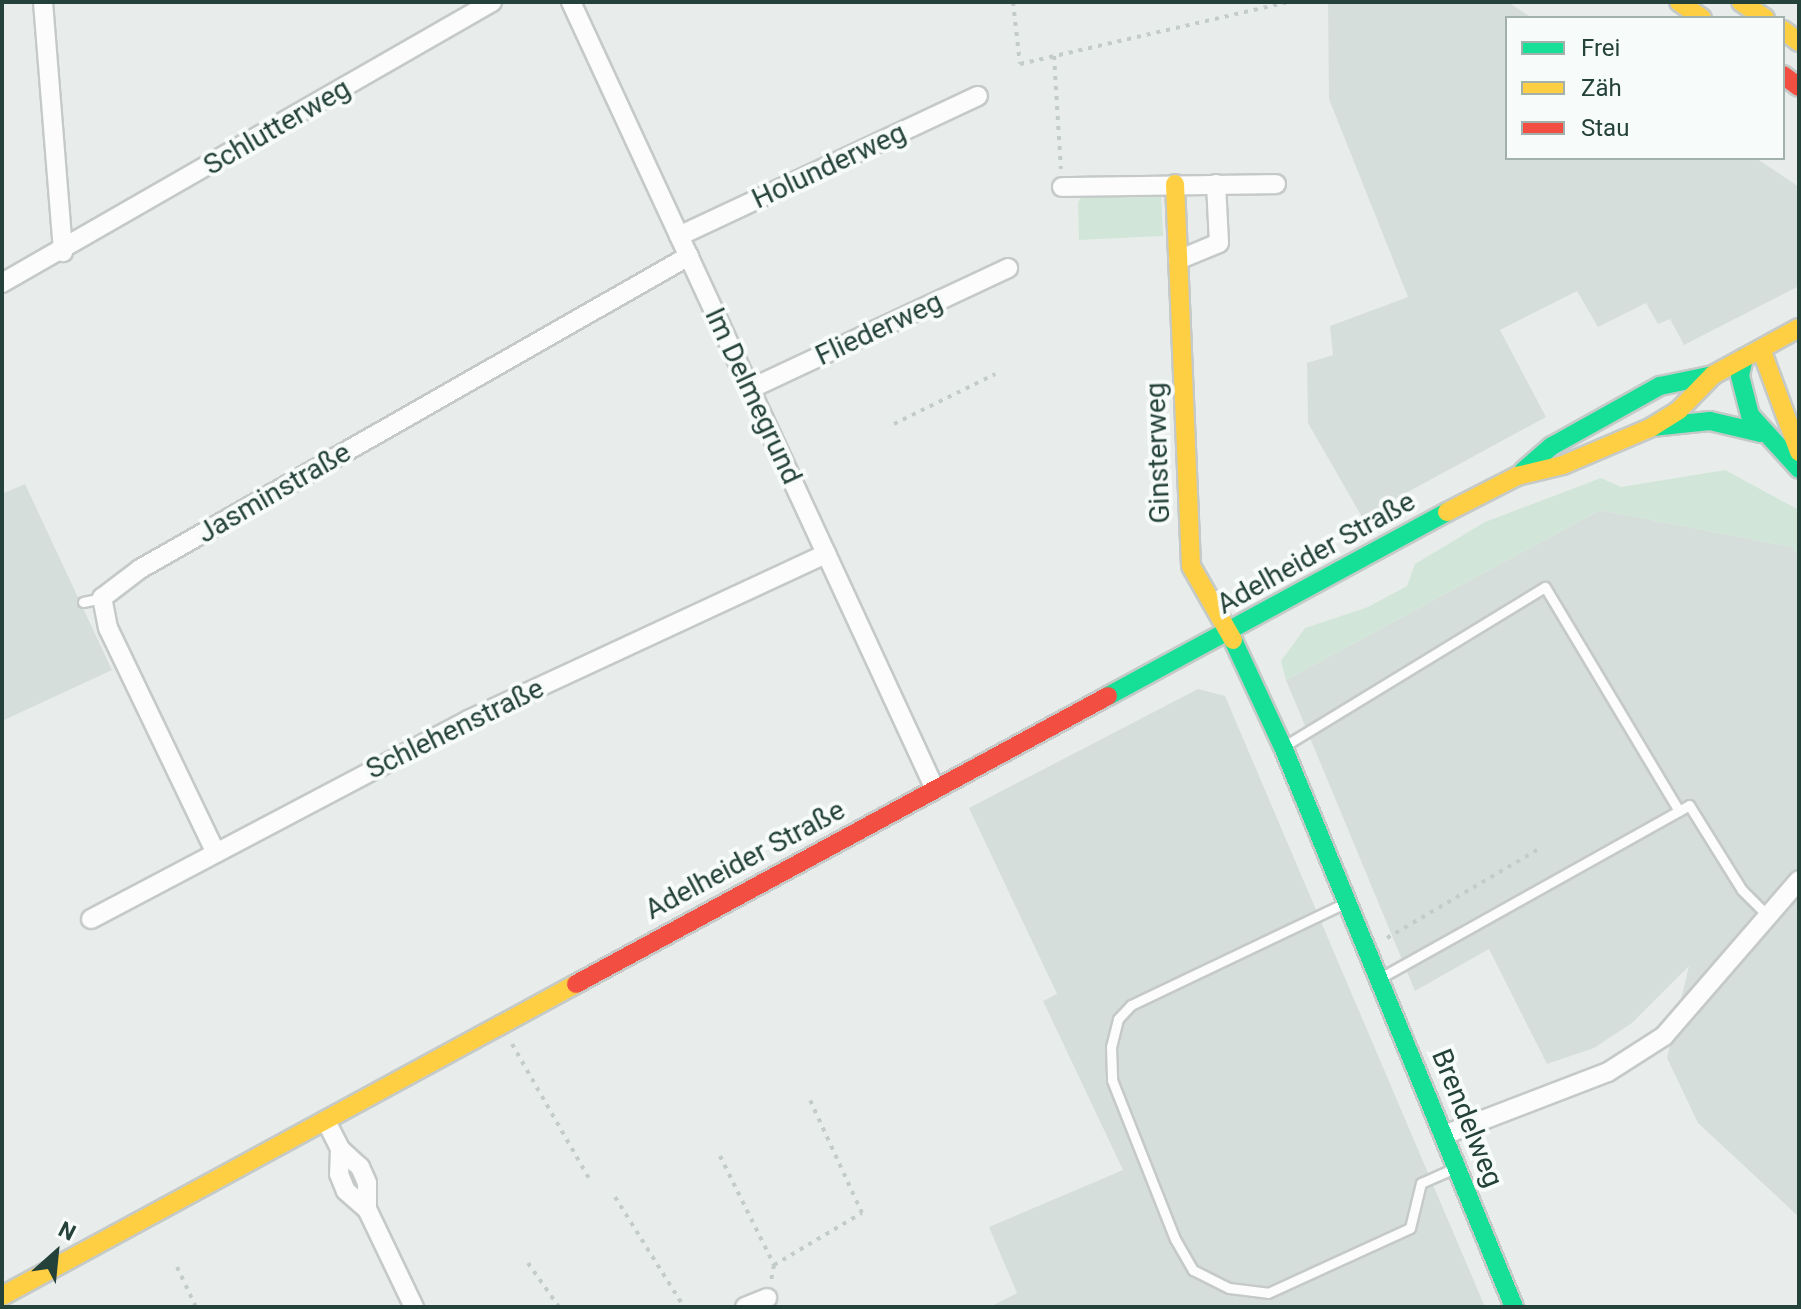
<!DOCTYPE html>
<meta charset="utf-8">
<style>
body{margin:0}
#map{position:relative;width:1801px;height:1309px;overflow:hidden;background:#e8edeb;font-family:Roboto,sans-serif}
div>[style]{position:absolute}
.built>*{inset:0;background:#d6dedb}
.green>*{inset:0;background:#d1e6d8}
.path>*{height:4px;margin-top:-2px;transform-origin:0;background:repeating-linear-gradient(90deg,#c3ccca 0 4px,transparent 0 10px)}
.roads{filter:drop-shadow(2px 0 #c5cac8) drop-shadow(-2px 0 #c5cac8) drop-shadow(0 2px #c5cac8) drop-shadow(0 -2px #c5cac8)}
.lane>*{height:9px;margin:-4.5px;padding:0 4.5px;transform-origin:4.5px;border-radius:4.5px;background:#fcfcfc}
.street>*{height:18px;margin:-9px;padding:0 9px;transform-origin:9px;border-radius:9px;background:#fcfcfc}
.fast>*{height:18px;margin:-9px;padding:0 9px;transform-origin:9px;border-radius:9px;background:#16e098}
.slow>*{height:18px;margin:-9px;padding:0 9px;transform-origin:9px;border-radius:9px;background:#ffcf43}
.jam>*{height:18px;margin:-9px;padding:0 9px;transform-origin:9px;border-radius:9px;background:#f24e42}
span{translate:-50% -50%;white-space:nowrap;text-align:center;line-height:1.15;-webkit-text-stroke:8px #f7fbf9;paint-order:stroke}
.street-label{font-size:28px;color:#24423a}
.frame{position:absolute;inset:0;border:4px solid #24423a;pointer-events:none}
.legend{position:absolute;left:1505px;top:16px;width:280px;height:144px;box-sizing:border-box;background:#f7fbf9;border:2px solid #a3b1ad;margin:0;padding:10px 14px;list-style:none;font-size:24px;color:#24423a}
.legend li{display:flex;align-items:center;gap:16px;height:40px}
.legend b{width:40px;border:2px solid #a3b1ad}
.north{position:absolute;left:16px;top:1213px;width:80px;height:80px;-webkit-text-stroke:6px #f7fbf9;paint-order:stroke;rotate:27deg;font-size:22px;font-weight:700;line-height:32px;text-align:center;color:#24423a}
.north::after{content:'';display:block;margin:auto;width:28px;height:36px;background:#24423a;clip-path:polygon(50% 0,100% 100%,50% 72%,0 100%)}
</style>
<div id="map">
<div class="built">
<i style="clip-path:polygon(1328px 2px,1508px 2px,1532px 18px,1507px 18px,1507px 158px,1756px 158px,1799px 187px,1799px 286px,1684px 345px,1670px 319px,1658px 324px,1646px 303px,1598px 327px,1577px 291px,1500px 330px,1546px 417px,1362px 517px,1308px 423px,1307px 363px,1333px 355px,1330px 326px,1408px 297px,1329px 99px)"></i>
<i style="clip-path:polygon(25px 484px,112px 670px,2px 721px,2px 494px)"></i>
<i style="clip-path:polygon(1600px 510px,1792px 547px,1799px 557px,1799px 1217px,1698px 1123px,1667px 1058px,1689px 966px,1632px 1023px,1594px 1048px,1547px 1064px,1489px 949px,1415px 991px,1286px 680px)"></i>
<i style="clip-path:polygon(1198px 689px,1225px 696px,1485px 1307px,990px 1307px,1017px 1293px,989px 1227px,1123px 1170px,1043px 1001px,1057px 994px,969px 808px)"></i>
</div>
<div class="green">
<i style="clip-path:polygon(1161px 191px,1163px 236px,1079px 240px,1078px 202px,1085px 193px)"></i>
<i style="clip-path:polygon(1725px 470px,1799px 510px,1799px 557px,1792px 547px,1600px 510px,1286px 680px,1281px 661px,1305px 628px,1368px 607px,1407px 586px,1415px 564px,1485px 522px,1601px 478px,1621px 487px)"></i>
</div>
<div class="path">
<i style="left:1013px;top:2px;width:62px;rotate:83.6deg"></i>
<i style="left:1020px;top:64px;width:276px;rotate:-13deg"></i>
<i style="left:1054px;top:56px;width:113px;rotate:86.5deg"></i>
<i style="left:894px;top:424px;width:113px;rotate:-26.3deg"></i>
<i style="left:1387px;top:938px;width:176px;rotate:-30.4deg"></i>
<i style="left:512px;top:1044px;width:157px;rotate:60.2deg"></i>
<i style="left:720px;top:1156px;width:122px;rotate:63.6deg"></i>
<i style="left:774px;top:1265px;width:15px;rotate:101deg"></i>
<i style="left:615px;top:1197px;width:130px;rotate:57.9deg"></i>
<i style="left:528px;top:1263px;width:54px;rotate:54.8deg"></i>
<i style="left:774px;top:1265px;width:102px;rotate:-30.6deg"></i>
<i style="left:862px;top:1213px;width:124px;rotate:-114.7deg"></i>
<i style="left:177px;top:1267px;width:44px;rotate:64.6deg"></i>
</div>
<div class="roads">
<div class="lane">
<i style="left:83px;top:602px;width:19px;rotate:-12deg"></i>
<i style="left:1286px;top:745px;width:303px;rotate:-31.4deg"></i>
<i style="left:1545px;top:587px;width:261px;rotate:59.1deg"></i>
<i style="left:1345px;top:903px;width:237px;rotate:154.5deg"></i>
<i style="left:1131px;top:1005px;width:19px;rotate:133deg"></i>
<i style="left:1118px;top:1019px;width:29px;rotate:104deg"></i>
<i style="left:1111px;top:1047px;width:33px;rotate:88deg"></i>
<i style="left:1112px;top:1080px;width:171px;rotate:68.4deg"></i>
<i style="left:1175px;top:1239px;width:36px;rotate:60deg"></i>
<i style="left:1193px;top:1270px;width:40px;rotate:26.6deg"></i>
<i style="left:1229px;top:1288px;width:39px;rotate:7deg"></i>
<i style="left:1268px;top:1293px;width:156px;rotate:-24.6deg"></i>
<i style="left:1410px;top:1228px;width:46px;rotate:-76.3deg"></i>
<i style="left:1421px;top:1183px;width:35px;rotate:-24deg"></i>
<i style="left:1380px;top:978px;width:354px;rotate:-29.2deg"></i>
<i style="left:1689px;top:805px;width:100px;rotate:58.1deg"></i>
<i style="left:1742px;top:890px;width:37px;rotate:45deg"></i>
</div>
<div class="street">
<i style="left:43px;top:2px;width:251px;rotate:85.4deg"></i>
<i style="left:571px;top:2px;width:867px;rotate:65.18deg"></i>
<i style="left:1062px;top:187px;width:214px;rotate:-0.8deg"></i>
<i style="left:679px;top:236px;width:330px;rotate:-25.1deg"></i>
<i style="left:1178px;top:260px;width:44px;rotate:-22.5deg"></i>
<i style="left:1219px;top:243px;width:59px;rotate:-92.9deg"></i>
<i style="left:2px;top:283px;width:565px;rotate:-29.83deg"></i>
<i style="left:750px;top:389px;width:285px;rotate:-25.1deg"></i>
<i style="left:214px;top:849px;width:245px;rotate:-115.6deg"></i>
<i style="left:108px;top:628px;width:31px;rotate:-101deg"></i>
<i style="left:102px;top:598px;width:48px;rotate:-37.3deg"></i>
<i style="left:140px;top:569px;width:632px;rotate:-29.69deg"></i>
<i style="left:91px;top:919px;width:426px;rotate:-27.8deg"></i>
<i style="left:468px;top:720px;width:395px;rotate:-24.9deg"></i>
<i style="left:326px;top:1121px;width:31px;rotate:63deg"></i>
<i style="left:340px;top:1149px;width:27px;rotate:42deg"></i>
<i style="left:360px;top:1167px;width:17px;rotate:66deg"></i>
<i style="left:367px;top:1183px;width:26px;rotate:90deg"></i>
<i style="left:367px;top:1209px;width:109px;rotate:64.4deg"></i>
<i style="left:1444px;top:1135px;width:176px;rotate:-21deg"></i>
<i style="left:1608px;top:1072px;width:67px;rotate:-32.7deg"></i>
<i style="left:1664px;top:1036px;width:206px;rotate:-49.1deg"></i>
<i style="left:340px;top:1149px;width:25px;rotate:92deg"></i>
<i style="left:339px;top:1174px;width:18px;rotate:68deg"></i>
<i style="left:346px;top:1191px;width:28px;rotate:41deg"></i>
<i style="left:745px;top:1307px;width:24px;rotate:-22deg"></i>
</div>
<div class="fast">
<i style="left:1744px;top:358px;width:18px;rotate:103deg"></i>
<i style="left:1740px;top:376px;width:40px;rotate:75.6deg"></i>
<i style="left:1750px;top:415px;width:73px;rotate:47.8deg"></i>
<i style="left:1652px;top:427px;width:58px;rotate:-5.9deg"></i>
<i style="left:1710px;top:421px;width:52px;rotate:13.2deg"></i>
<i style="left:1523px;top:471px;width:38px;rotate:-41deg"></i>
<i style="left:1552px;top:446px;width:124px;rotate:-29.1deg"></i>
<i style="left:1660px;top:386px;width:54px;rotate:-11.7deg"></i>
<i style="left:1233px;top:640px;width:118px;rotate:65deg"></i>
<i style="left:1283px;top:747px;width:606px;rotate:67.58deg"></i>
<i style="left:1108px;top:696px;width:386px;rotate:-28.5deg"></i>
</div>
<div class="slow">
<i style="left:1679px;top:2px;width:28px;rotate:35deg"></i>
<i style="left:1741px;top:2px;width:29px;rotate:34deg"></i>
<i style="left:1783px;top:30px;width:20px;rotate:37deg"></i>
<i style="left:1175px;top:184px;width:382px;rotate:87.6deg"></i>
<i style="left:1191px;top:566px;width:85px;rotate:60.4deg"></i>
<i style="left:1761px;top:349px;width:110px;rotate:69.7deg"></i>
<i style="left:1447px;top:512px;width:79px;rotate:-27.2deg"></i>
<i style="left:1517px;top:476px;width:47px;rotate:-13.4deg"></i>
<i style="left:1563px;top:465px;width:97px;rotate:-23.1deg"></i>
<i style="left:1652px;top:427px;width:32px;rotate:-32deg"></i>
<i style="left:1679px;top:410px;width:49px;rotate:-45.8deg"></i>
<i style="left:1713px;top:375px;width:98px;rotate:-28.7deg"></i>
<i style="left:2px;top:1296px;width:653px;rotate:-28.53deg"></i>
</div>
<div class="jam">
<i style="left:1783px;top:75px;width:20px;rotate:37deg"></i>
<i style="left:576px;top:984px;width:605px;rotate:-28.43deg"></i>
</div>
</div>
<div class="street-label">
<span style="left:277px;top:127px;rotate:-30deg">Schlutterweg</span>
<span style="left:829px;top:166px;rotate:-25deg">Holunderweg</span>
<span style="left:879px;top:329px;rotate:-25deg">Fliederweg</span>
<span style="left:753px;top:396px;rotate:65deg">Im Delmegrund</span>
<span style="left:1158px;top:453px;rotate:-92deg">Ginsterweg</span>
<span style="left:274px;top:493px;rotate:-30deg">Jasminstraße</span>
<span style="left:1316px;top:553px;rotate:-29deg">Adelheider Straße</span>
<span style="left:455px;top:729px;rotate:-26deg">Schlehenstraße</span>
<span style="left:745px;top:860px;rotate:-28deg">Adelheider Straße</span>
<span style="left:1467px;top:1118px;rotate:68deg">Brendelweg</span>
</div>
<div class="frame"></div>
<ul class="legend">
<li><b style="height:10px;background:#16e098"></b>Frei</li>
<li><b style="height:10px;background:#ffcf43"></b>Zäh</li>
<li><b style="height:10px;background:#f24e42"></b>Stau</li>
</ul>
<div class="north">N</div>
</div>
